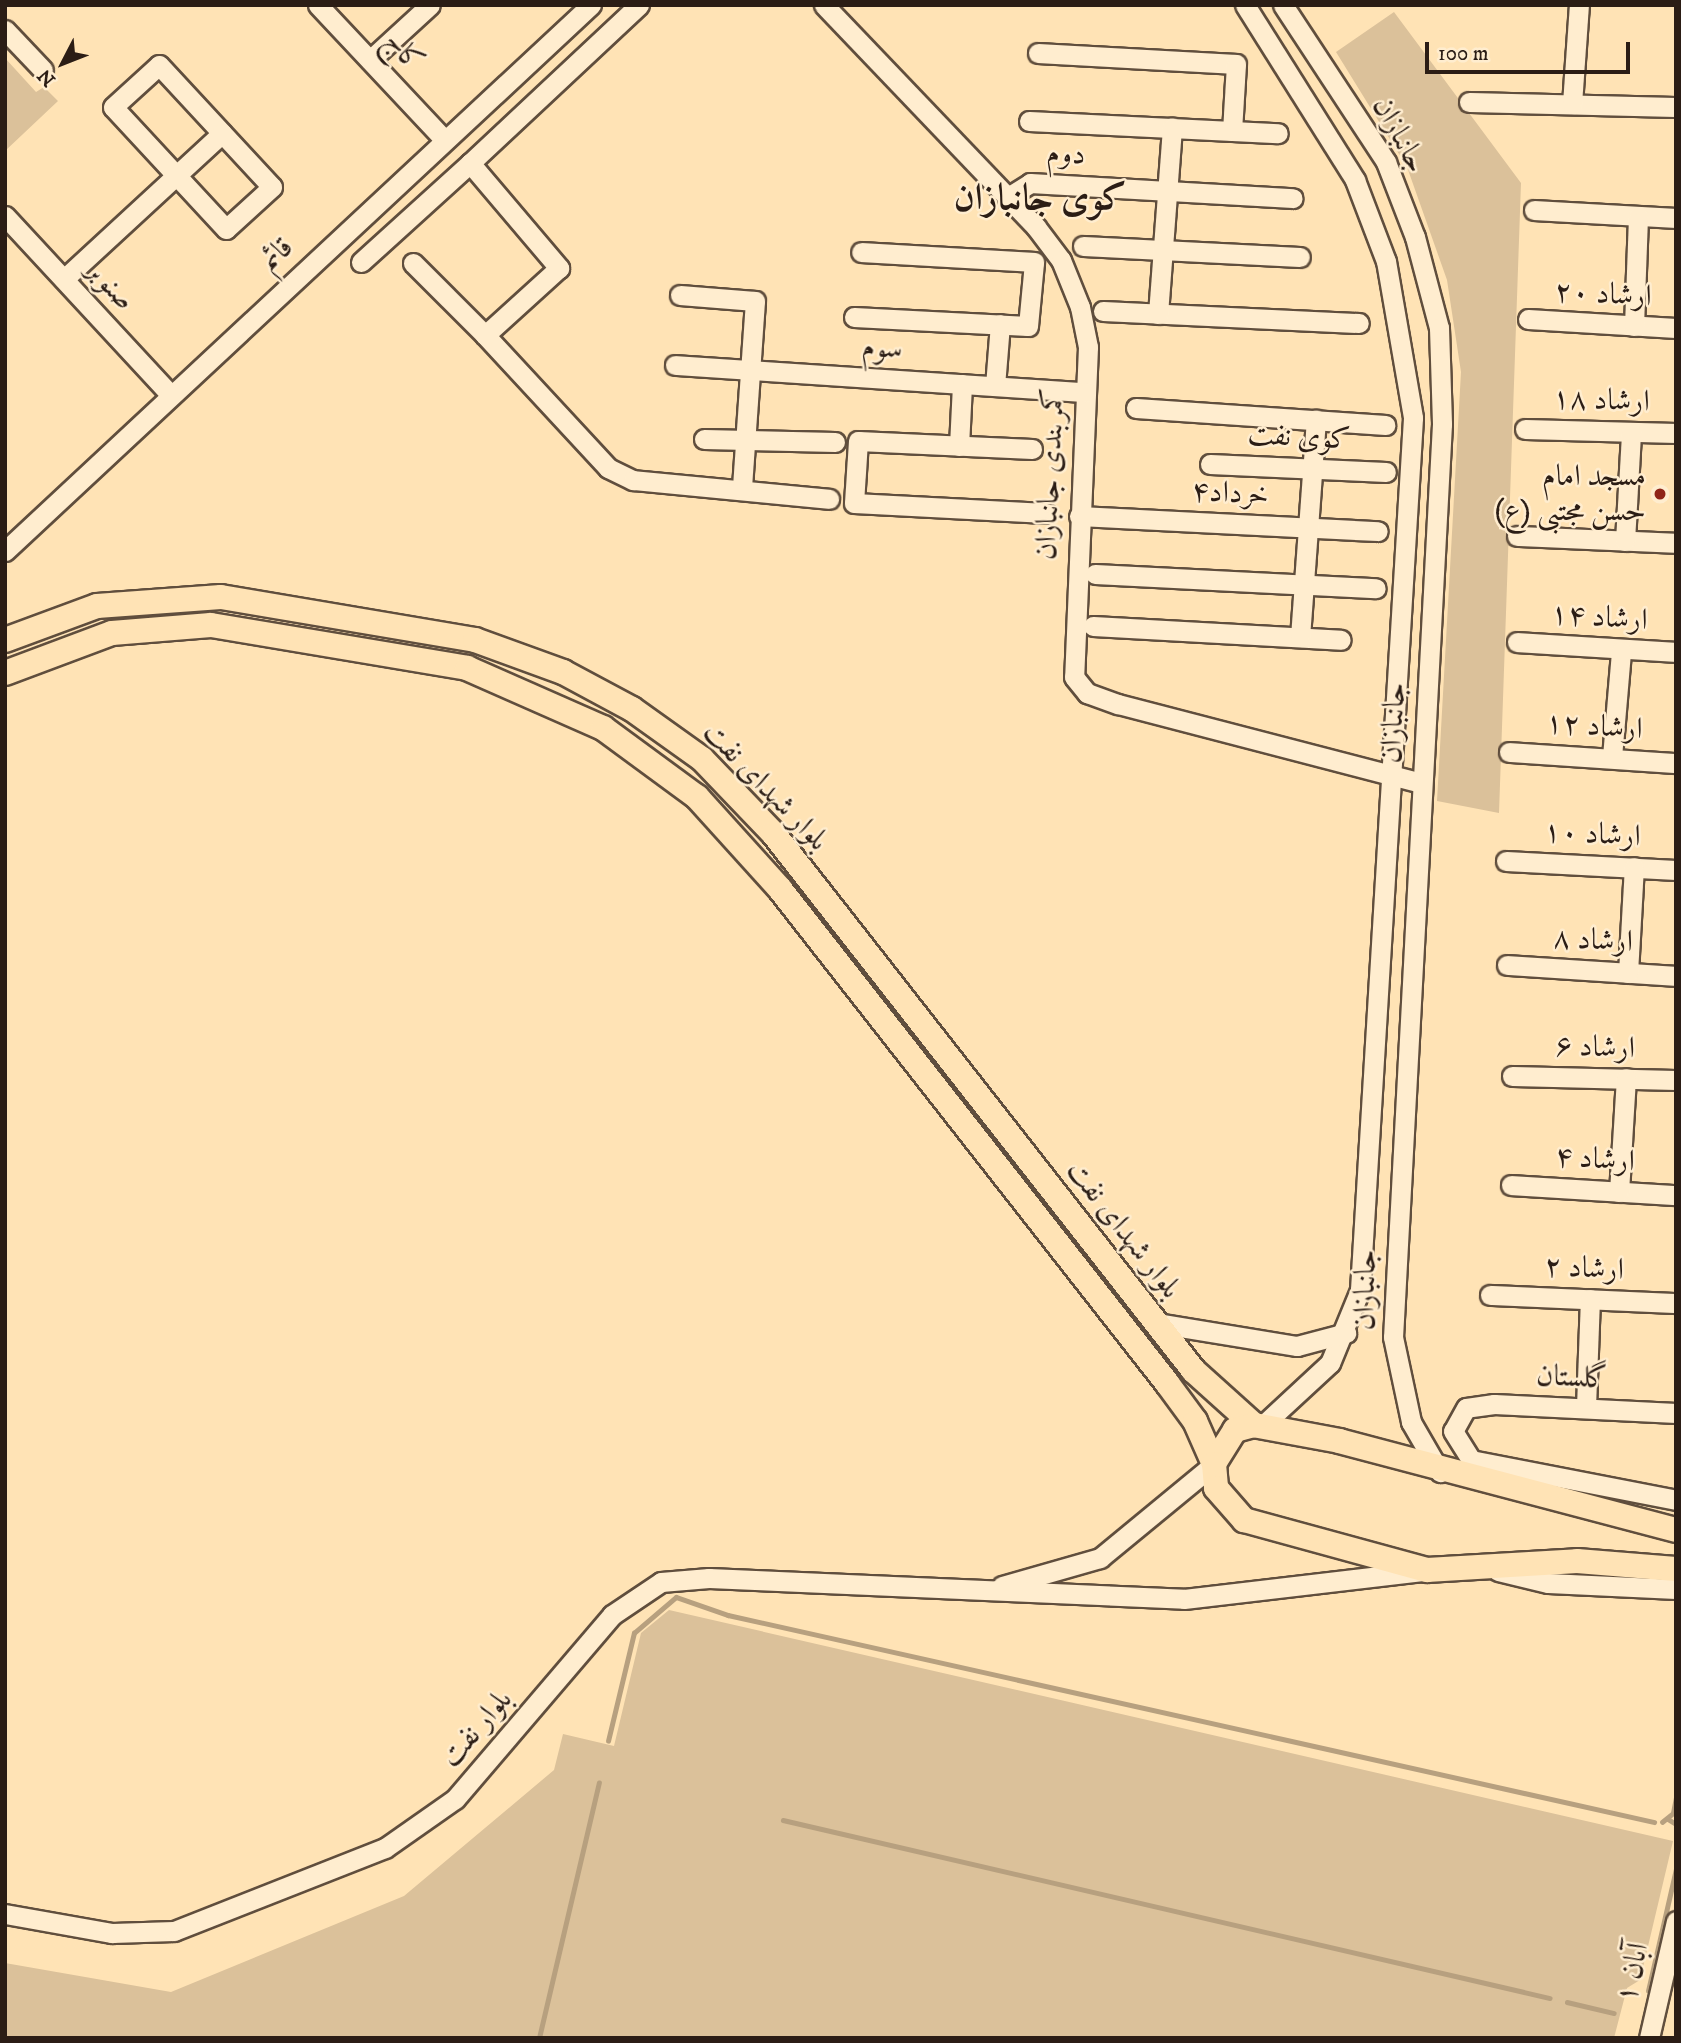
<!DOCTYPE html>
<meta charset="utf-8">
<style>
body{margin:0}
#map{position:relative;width:1681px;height:2043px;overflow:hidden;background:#ffe3b5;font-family:"IM FELL DW Pica",Amiri,serif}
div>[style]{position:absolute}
.green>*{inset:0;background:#dbc19a}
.stream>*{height:4.5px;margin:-2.25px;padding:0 2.25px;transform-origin:2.25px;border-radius:2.25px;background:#b7a07f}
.roads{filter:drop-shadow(2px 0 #604e3d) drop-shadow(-2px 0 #604e3d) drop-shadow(0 2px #604e3d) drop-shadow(0 -2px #604e3d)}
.minor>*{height:19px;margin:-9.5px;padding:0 9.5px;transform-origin:9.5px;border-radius:9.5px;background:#ffedcf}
.major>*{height:24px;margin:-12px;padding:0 12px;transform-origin:12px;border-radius:12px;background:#ffe3b5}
.dots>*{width:19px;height:19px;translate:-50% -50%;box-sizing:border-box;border:4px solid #ffedcf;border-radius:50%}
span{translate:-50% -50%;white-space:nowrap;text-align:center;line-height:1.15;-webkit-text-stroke:5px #ffedcf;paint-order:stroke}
.street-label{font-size:30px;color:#2b1d15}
.poi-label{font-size:30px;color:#2b1d15}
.right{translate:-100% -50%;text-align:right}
.district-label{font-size:37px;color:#2b1d15;font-weight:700}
.frame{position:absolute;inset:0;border:7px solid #2b1d15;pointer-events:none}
.north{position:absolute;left:28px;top:28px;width:70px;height:70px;-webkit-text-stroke:5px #ffedcf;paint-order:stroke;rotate:228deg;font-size:19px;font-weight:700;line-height:28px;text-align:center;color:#2b1d15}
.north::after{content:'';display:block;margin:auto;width:24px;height:32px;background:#2b1d15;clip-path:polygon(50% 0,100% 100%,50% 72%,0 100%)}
.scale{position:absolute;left:1425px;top:42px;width:205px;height:32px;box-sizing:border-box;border:4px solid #2b1d15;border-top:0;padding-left:9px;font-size:21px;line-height:24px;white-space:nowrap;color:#2b1d15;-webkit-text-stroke:5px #ffedcf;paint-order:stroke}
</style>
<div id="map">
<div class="green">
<i style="clip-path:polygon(1394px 12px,1521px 183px,1499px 813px,1437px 801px,1461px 372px,1447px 280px,1407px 167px,1336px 52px)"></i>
<i style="clip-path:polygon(5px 58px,36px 92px,44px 87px,58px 101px,5px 151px)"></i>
<i style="clip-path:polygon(669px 1610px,1673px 1841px,1640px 1980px,1627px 1988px,1614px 2038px,5px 2038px,5px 1963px,171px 1992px,404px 1896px,554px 1770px,563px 1734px,614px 1746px,641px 1633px)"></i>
</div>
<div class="stream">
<i style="left:608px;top:1741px;width:111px;rotate:-76.5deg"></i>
<i style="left:634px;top:1633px;width:55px;rotate:-40.6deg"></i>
<i style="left:676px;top:1597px;width:55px;rotate:19.1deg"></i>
<i style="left:728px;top:1615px;width:949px;rotate:12.6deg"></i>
<i style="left:1668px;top:1819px;width:9px;rotate:32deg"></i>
<i style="left:783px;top:1820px;width:787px;rotate:13.07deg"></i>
<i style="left:1662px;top:1822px;width:14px;rotate:-39deg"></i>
<i style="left:1673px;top:1813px;width:15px;rotate:-79deg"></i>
<i style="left:1648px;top:1991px;width:125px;rotate:-77.1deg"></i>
<i style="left:1567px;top:2002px;width:48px;rotate:13.2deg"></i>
<i style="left:539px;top:2038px;width:262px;rotate:-76.8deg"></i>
</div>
<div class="roads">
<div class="minor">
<i style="left:318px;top:5px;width:184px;rotate:46.8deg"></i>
<i style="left:639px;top:5px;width:231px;rotate:136.9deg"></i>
<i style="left:470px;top:163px;width:138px;rotate:49.7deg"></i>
<i style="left:559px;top:268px;width:100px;rotate:137.8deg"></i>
<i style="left:485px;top:335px;width:181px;rotate:47.2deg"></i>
<i style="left:608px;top:468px;width:28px;rotate:26deg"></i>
<i style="left:633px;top:480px;width:197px;rotate:5.5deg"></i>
<i style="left:824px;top:5px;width:307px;rotate:46.3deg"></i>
<i style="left:1036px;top:227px;width:41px;rotate:52.9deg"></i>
<i style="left:1061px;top:260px;width:51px;rotate:68deg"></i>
<i style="left:1080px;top:307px;width:41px;rotate:78.7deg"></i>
<i style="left:1088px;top:347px;width:330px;rotate:92.4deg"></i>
<i style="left:1074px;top:677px;width:21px;rotate:51deg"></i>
<i style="left:1087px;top:693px;width:33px;rotate:20deg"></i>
<i style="left:1118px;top:704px;width:313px;rotate:14.6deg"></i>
<i style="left:1245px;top:5px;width:207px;rotate:57.8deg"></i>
<i style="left:1355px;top:180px;width:87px;rotate:69.1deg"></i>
<i style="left:1386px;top:261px;width:159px;rotate:80.2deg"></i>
<i style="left:1413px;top:418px;width:874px;rotate:93.48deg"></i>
<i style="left:1360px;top:1290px;width:79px;rotate:112.3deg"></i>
<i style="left:1330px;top:1363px;width:94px;rotate:137.2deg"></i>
<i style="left:1283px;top:5px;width:188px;rotate:56.7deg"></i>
<i style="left:1386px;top:162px;width:80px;rotate:68.9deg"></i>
<i style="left:1415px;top:237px;width:94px;rotate:75.2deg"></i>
<i style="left:1439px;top:328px;width:96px;rotate:88.2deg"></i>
<i style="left:1442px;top:424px;width:914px;rotate:93.07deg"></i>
<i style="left:1393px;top:1337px;width:87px;rotate:78deg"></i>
<i style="left:1411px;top:1422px;width:58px;rotate:59.9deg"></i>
<i style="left:5px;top:30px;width:55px;rotate:46.5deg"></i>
<i style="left:1038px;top:53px;width:198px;rotate:3.2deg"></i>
<i style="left:1236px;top:64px;width:67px;rotate:93.4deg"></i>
<i style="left:370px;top:60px;width:81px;rotate:-42.5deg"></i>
<i style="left:159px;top:65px;width:166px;rotate:47.2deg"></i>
<i style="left:272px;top:187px;width:62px;rotate:137.6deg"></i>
<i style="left:226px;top:229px;width:166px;rotate:-132.8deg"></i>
<i style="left:113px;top:107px;width:62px;rotate:-42.4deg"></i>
<i style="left:1469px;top:102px;width:207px;rotate:1.4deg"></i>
<i style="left:1572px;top:104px;width:99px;rotate:-86deg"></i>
<i style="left:1029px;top:121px;width:249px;rotate:2.8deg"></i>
<i style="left:1008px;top:197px;width:26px;rotate:-32deg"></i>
<i style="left:1030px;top:183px;width:263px;rotate:3.3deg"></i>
<i style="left:1534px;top:210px;width:142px;rotate:3.2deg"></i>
<i style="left:5px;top:216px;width:244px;rotate:47.2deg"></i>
<i style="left:1083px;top:246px;width:217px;rotate:2.9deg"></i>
<i style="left:361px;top:262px;width:147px;rotate:-42.2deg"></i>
<i style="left:413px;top:263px;width:102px;rotate:45deg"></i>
<i style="left:64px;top:279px;width:215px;rotate:-42.7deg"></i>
<i style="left:680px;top:295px;width:75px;rotate:4.6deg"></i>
<i style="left:755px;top:301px;width:188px;rotate:94deg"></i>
<i style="left:1103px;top:311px;width:256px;rotate:2.7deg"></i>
<i style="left:1158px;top:314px;width:187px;rotate:-85.7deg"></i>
<i style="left:854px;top:317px;width:174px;rotate:3deg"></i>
<i style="left:1028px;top:326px;width:64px;rotate:-84.6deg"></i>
<i style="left:1034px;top:262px;width:173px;rotate:-176.7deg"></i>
<i style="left:1528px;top:319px;width:148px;rotate:3.5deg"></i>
<i style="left:1634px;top:326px;width:110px;rotate:-87.9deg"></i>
<i style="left:675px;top:365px;width:411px;rotate:3.8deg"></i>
<i style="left:995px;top:386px;width:62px;rotate:-85.4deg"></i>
<i style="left:1136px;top:408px;width:250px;rotate:3.9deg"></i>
<i style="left:1525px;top:429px;width:151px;rotate:1.5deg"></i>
<i style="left:704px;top:439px;width:131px;rotate:1.3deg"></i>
<i style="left:959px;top:446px;width:62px;rotate:-87.2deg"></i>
<i style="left:1032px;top:449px;width:174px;rotate:-177.4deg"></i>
<i style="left:858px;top:441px;width:62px;rotate:93.7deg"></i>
<i style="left:854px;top:503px;width:192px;rotate:3deg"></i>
<i style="left:1210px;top:464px;width:176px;rotate:2.6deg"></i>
<i style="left:1079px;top:516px;width:299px;rotate:2.9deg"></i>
<i style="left:1517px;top:536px;width:159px;rotate:2.5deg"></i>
<i style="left:1625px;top:541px;width:108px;rotate:-86.8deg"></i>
<i style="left:5px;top:551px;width:801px;rotate:-42.98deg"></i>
<i style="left:1095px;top:574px;width:281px;rotate:2.9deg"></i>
<i style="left:1093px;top:626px;width:248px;rotate:3.2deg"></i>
<i style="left:1300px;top:637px;width:218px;rotate:-85.8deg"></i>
<i style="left:1517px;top:642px;width:159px;rotate:3.6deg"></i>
<i style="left:1509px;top:752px;width:167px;rotate:3.8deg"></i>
<i style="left:1612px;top:757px;width:106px;rotate:-85.1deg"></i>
<i style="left:1506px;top:861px;width:170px;rotate:3deg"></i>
<i style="left:1507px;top:965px;width:169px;rotate:3.7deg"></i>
<i style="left:1628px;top:973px;width:106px;rotate:-86.8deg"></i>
<i style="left:1512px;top:1076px;width:164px;rotate:1.4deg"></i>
<i style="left:1511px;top:1185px;width:165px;rotate:3.5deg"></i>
<i style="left:1619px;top:1192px;width:114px;rotate:-86.5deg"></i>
<i style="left:1490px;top:1295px;width:186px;rotate:2.5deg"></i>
<i style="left:1156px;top:1323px;width:143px;rotate:9.3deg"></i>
<i style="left:1297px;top:1346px;width:51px;rotate:-14.9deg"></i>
<i style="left:1586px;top:1407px;width:108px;rotate:-87.9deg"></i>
<i style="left:1676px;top:1413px;width:182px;rotate:-177.2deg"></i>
<i style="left:1494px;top:1404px;width:28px;rotate:172deg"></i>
<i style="left:1466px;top:1408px;width:26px;rotate:119deg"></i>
<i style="left:1453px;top:1431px;width:34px;rotate:58deg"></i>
<i style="left:1471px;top:1460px;width:209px;rotate:11deg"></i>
<i style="left:1498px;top:1571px;width:51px;rotate:13.5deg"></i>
<i style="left:1548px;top:1583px;width:128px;rotate:2.7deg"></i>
<i style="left:1002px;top:1586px;width:102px;rotate:-15.9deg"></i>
<i style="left:1100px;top:1558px;width:148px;rotate:-39.5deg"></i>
<i style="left:5px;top:1914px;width:109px;rotate:10.1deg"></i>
<i style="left:112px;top:1933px;width:62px;rotate:-1.8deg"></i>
<i style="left:174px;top:1931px;width:227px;rotate:-21.5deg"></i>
<i style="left:385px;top:1848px;width:85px;rotate:-35deg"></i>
<i style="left:455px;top:1799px;width:242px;rotate:-49.5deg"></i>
<i style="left:612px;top:1615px;width:59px;rotate:-34deg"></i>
<i style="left:661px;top:1582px;width:48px;rotate:-4.8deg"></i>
<i style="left:709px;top:1578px;width:475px;rotate:2.5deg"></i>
<i style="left:1184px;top:1599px;width:240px;rotate:-6.7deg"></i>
<i style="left:1649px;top:2038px;width:120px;rotate:-77deg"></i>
</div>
<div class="major">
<i style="left:5px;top:640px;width:98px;rotate:-20.3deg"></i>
<i style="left:97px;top:606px;width:124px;rotate:-4.2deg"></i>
<i style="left:221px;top:597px;width:258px;rotate:9.6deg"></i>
<i style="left:475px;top:640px;width:94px;rotate:20deg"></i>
<i style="left:563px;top:672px;width:78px;rotate:28.2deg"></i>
<i style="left:632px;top:709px;width:86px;rotate:35.5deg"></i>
<i style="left:702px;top:759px;width:103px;rotate:46.2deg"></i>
<i style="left:773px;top:833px;width:683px;rotate:51.96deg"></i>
<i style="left:1194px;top:1371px;width:81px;rotate:42deg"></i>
<i style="left:5px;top:673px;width:114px;rotate:-20.5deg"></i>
<i style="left:112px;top:633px;width:99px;rotate:-4.6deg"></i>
<i style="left:211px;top:625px;width:260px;rotate:9.5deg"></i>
<i style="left:467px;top:668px;width:149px;rotate:23.8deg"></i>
<i style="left:603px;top:728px;width:117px;rotate:36.3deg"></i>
<i style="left:697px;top:797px;width:124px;rotate:47.9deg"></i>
<i style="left:780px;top:889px;width:628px;rotate:51.92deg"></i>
<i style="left:1167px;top:1383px;width:47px;rotate:53.6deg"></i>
<i style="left:1195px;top:1421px;width:47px;rotate:66.2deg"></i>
<i style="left:1676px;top:1530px;width:348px;rotate:-165.2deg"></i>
<i style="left:1340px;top:1441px;width:87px;rotate:-169.5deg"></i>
<i style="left:1254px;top:1425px;width:20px;rotate:165deg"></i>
<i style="left:1235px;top:1430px;width:40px;rotate:122deg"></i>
<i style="left:1214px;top:1464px;width:24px;rotate:85deg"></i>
<i style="left:1216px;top:1488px;width:43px;rotate:48.8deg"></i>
<i style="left:1244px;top:1520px;width:190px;rotate:15.3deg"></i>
<i style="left:1427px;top:1570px;width:150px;rotate:-3.4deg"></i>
<i style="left:1577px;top:1561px;width:99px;rotate:4.6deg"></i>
</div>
</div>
<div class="dots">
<i style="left:1660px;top:494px;background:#8f2418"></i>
</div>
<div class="street-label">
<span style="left:403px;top:52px;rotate:47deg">کاج</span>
<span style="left:1399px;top:135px;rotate:61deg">جانبازان</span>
<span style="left:1066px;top:155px;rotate:3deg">دوم</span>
<span style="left:277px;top:255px;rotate:-43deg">قائم</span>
<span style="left:110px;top:286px;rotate:47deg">صنوبر</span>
<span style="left:1603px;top:295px;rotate:3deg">ارشاد ۲۰</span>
<span style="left:882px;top:349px;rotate:3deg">سوم</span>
<span style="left:1601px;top:401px;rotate:2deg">ارشاد ۱۸</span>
<span style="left:1299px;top:438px;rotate:3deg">کوی نفت</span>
<span style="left:1051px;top:474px;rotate:-87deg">کمربندی جانبازان</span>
<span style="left:1230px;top:494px;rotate:3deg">خرداد۴</span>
<span style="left:1599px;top:618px;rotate:4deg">ارشاد ۱۴</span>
<span style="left:1394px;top:723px;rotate:-87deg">جانبازان</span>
<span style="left:1594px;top:727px;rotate:4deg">ارشاد ۱۲</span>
<span style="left:765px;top:787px;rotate:46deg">بلوار شهدای نفت</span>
<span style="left:1592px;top:835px;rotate:3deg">ارشاد ۱۰</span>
<span style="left:1593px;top:941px;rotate:3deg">ارشاد ۸</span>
<span style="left:1595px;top:1048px;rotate:2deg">ارشاد ۶</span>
<span style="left:1595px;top:1160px;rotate:4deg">ارشاد ۴</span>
<span style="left:1123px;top:1230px;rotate:52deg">بلوار شهدای نفت</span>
<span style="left:1584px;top:1269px;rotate:3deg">ارشاد ۲</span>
<span style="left:1366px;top:1290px;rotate:-89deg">جانبازان</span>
<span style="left:1572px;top:1378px;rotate:3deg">گلستان</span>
<span style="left:477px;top:1729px;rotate:-49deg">بلوار نفت</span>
<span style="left:1633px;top:1973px;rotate:-77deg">آبان ۱</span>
</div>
<div class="poi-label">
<span class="right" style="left:1646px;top:494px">مسجد امام<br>حسن مجتبی (ع)</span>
</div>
<div class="district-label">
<span style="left:1040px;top:199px">کوی جانبازان</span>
</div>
<div class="frame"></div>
<div class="north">N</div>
<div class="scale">100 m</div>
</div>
